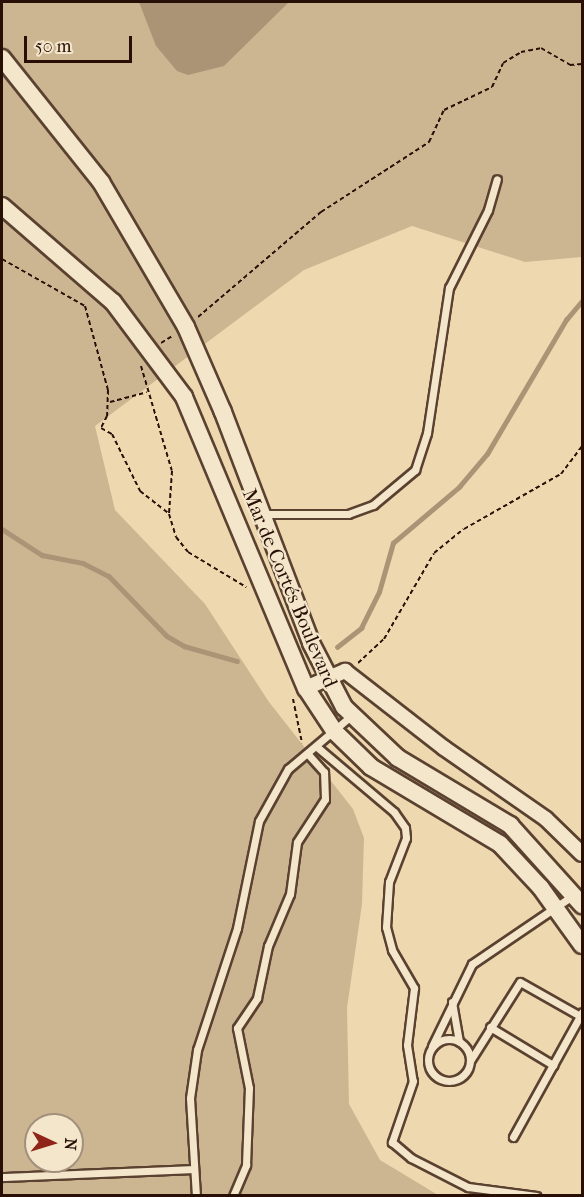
<!DOCTYPE html>
<meta charset="utf-8">
<style>
body{margin:0}
#map{position:relative;width:584px;height:1197px;overflow:hidden;background:#eed8af;font-family:"IM FELL French Canon",serif}
div>[style]{position:absolute}
.green>*{inset:0;background:#ccb692}
.water>*{inset:0;background:#ab9476}
.stream>*{height:4.5px;margin:-2.25px;padding:0 2.25px;transform-origin:2.25px;border-radius:2.25px;background:#ab9476}
.path>*{height:2px;margin-top:-1px;transform-origin:0;background:repeating-linear-gradient(90deg,#280f06 0 4.5px,transparent 0 7.5px)}
.roads{filter:drop-shadow(2px 0 #5a4130) drop-shadow(-2px 0 #5a4130) drop-shadow(0 2px #5a4130) drop-shadow(0 -2px #5a4130)}
.service>*{height:7px;margin:-3.5px;padding:0 3.5px;transform-origin:3.5px;border-radius:3.5px;background:#f4e6cb}
.service>.ring{margin:-3.5px;padding:0;box-sizing:content-box;background:none;border:7px solid #f4e6cb;border-radius:50%}
.minor>*{height:14px;margin:-7px;padding:0 7px;transform-origin:7px;border-radius:7px;background:#f4e6cb}
.tertiary>*{height:16px;margin:-8px;padding:0 8px;transform-origin:8px;border-radius:8px;background:#f4e6cb}
span{translate:-50% -50%;white-space:nowrap;text-align:center;line-height:1.15;-webkit-text-stroke:4.5px #f4e6cb;paint-order:stroke}
.street-label{font-size:20px;color:#280f06}
.frame{position:absolute;inset:0;border:3px solid #280f06;pointer-events:none}
.north{position:absolute;left:24px;top:1113px;width:60px;height:60px;box-sizing:border-box;background:#f4e6cb;border:2px solid #a2907c;border-radius:50%;rotate:94deg;font-size:16px;font-weight:700;line-height:24px;text-align:center;color:#280f06}
.north::after{content:'';display:block;margin:auto;width:21px;height:27px;background:#8f2418;clip-path:polygon(50% 0,100% 100%,50% 72%,0 100%)}
.scale{position:absolute;left:24px;top:36px;width:108px;height:27px;box-sizing:border-box;border:3px solid #280f06;border-top:0;padding-left:8px;font-size:18px;line-height:21px;white-space:nowrap;color:#280f06;-webkit-text-stroke:4px #f4e6cb;paint-order:stroke}
</style>
<div id="map">
<div class="green">
<i style="clip-path:polygon(evenodd,2px 2px,582px 2px,582px 257px,525px 262px,412px 226px,304px 270px,95px 426px,115px 510px,205px 604px,269px 702px,353px 809px,364px 838px,362px 904px,347px 1008px,349px 1104px,380px 1160px,438px 1195px,2px 1196px,2px 2px,36px 1125px,72px 1125px,72px 1161px,36px 1161px,36px 1125px)"></i>
</div>
<div class="water">
<i style="clip-path:polygon(139px 2px,289px 2px,224px 66px,188px 75px,177px 71px,156px 46px)"></i>
</div>
<div class="stream">
<i style="left:2px;top:529px;width:48px;rotate:33deg"></i>
<i style="left:42px;top:555px;width:42px;rotate:11deg"></i>
<i style="left:83px;top:563px;width:29px;rotate:27deg"></i>
<i style="left:109px;top:576px;width:83px;rotate:46deg"></i>
<i style="left:167px;top:636px;width:20px;rotate:30deg"></i>
<i style="left:184px;top:646px;width:55px;rotate:15.8deg"></i>
<i style="left:337px;top:647px;width:31px;rotate:-38deg"></i>
<i style="left:361px;top:628px;width:40px;rotate:-63.4deg"></i>
<i style="left:379px;top:592px;width:51px;rotate:-74.1deg"></i>
<i style="left:393px;top:543px;width:87px;rotate:-40.3deg"></i>
<i style="left:459px;top:487px;width:43px;rotate:-49.7deg"></i>
<i style="left:487px;top:454px;width:156px;rotate:-59.5deg"></i>
<i style="left:566px;top:320px;width:25px;rotate:-50deg"></i>
</div>
<div class="path">
<i style="left:2px;top:259px;width:95px;rotate:29.5deg"></i>
<i style="left:85px;top:306px;width:87px;rotate:74.7deg"></i>
<i style="left:108px;top:390px;width:26px;rotate:92deg"></i>
<i style="left:107px;top:416px;width:13px;rotate:117deg"></i>
<i style="left:101px;top:428px;width:13px;rotate:29deg"></i>
<i style="left:112px;top:434px;width:64px;rotate:63.8deg"></i>
<i style="left:140px;top:491px;width:37px;rotate:38deg"></i>
<i style="left:169px;top:514px;width:24px;rotate:73deg"></i>
<i style="left:176px;top:537px;width:19px;rotate:51deg"></i>
<i style="left:188px;top:552px;width:68px;rotate:31.1deg"></i>
<i style="left:198px;top:317px;width:162px;rotate:-40.5deg"></i>
<i style="left:321px;top:212px;width:129px;rotate:-32.9deg"></i>
<i style="left:429px;top:142px;width:35px;rotate:-65deg"></i>
<i style="left:444px;top:110px;width:53px;rotate:-25.6deg"></i>
<i style="left:492px;top:87px;width:26px;rotate:-65deg"></i>
<i style="left:503px;top:63px;width:21px;rotate:-31deg"></i>
<i style="left:521px;top:52px;width:20px;rotate:-11deg"></i>
<i style="left:541px;top:48px;width:34px;rotate:30deg"></i>
<i style="left:570px;top:65px;width:12px;rotate:-5deg"></i>
<i style="left:161px;top:343px;width:13px;rotate:-32deg"></i>
<i style="left:141px;top:366px;width:109px;rotate:73.6deg"></i>
<i style="left:172px;top:471px;width:43px;rotate:94deg"></i>
<i style="left:110px;top:402px;width:38px;rotate:-15deg"></i>
<i style="left:358px;top:663px;width:35px;rotate:-43deg"></i>
<i style="left:384px;top:639px;width:99px;rotate:-59.8deg"></i>
<i style="left:434px;top:553px;width:38px;rotate:-39deg"></i>
<i style="left:464px;top:529px;width:112px;rotate:-29.6deg"></i>
<i style="left:561px;top:474px;width:35px;rotate:-53deg"></i>
<i style="left:293px;top:699px;width:45px;rotate:78.4deg"></i>
</div>
<div class="roads">
<div class="service">
<i style="left:262px;top:514px;width:86px"></i>
<i style="left:348px;top:514px;width:27px;rotate:-20deg"></i>
<i style="left:373px;top:505px;width:55px;rotate:-39.8deg"></i>
<i style="left:415px;top:470px;width:39px;rotate:-72deg"></i>
<i style="left:427px;top:433px;width:147px;rotate:-81.4deg"></i>
<i style="left:449px;top:288px;width:87px;rotate:-63.4deg"></i>
<i style="left:488px;top:210px;width:32px;rotate:-74deg"></i>
<i style="left:317px;top:747px;width:101px;rotate:40.2deg"></i>
<i style="left:394px;top:812px;width:19px;rotate:55deg"></i>
<i style="left:405px;top:828px;width:10px;rotate:84deg"></i>
<i style="left:406px;top:838px;width:47px;rotate:111.1deg"></i>
<i style="left:389px;top:882px;width:45px;rotate:93.8deg"></i>
<i style="left:386px;top:927px;width:24px;rotate:75deg"></i>
<i style="left:392px;top:950px;width:44px;rotate:59.9deg"></i>
<i style="left:414px;top:988px;width:57px;rotate:97deg"></i>
<i style="left:407px;top:1045px;width:36px;rotate:81deg"></i>
<i style="left:413px;top:1081px;width:65px;rotate:109deg"></i>
<i style="left:392px;top:1142px;width:25px;rotate:40deg"></i>
<i style="left:411px;top:1158px;width:64px;rotate:27deg"></i>
<i style="left:468px;top:1187px;width:69px;rotate:7.5deg"></i>
<i style="left:452px;top:1002px;width:40px;rotate:80deg"></i>
<i style="left:490px;top:1027px;width:74px;rotate:31.1deg"></i>
<i class="ring" style="left:428px;top:1039px;width:35px;height:35px"></i>
<i style="left:432px;top:1046px;width:91px;rotate:-64deg"></i>
<i style="left:472px;top:964px;width:121px;rotate:-34.2deg"></i>
<i style="left:470px;top:1061px;width:93px;rotate:-57.7deg"></i>
<i style="left:520px;top:982px;width:69px;rotate:29.5deg"></i>
<i style="left:580px;top:1016px;width:4px;rotate:-63deg"></i>
<i style="left:513px;top:1137px;width:138px;rotate:-61deg"></i>
<i style="left:2px;top:1177px;width:189px;rotate:-2.4deg"></i>
<i style="left:196px;top:1196px;width:98px;rotate:-93.5deg"></i>
<i style="left:190px;top:1098px;width:49px;rotate:-81.7deg"></i>
<i style="left:197px;top:1050px;width:128px;rotate:-71.8deg"></i>
<i style="left:237px;top:928px;width:109px;rotate:-78.4deg"></i>
<i style="left:259px;top:821px;width:60px;rotate:-60.9deg"></i>
<i style="left:288px;top:769px;width:82px;rotate:-40.1deg"></i>
<i style="left:233px;top:1196px;width:34px;rotate:-67deg"></i>
<i style="left:246px;top:1165px;width:77px;rotate:-87.8deg"></i>
<i style="left:249px;top:1088px;width:61px;rotate:-101.3deg"></i>
<i style="left:237px;top:1028px;width:36px;rotate:-56deg"></i>
<i style="left:257px;top:998px;width:53px;rotate:-78.1deg"></i>
<i style="left:268px;top:946px;width:56px;rotate:-67.1deg"></i>
<i style="left:290px;top:894px;width:52px;rotate:-82.3deg"></i>
<i style="left:297px;top:842px;width:51px;rotate:-56.9deg"></i>
<i style="left:325px;top:799px;width:27px;rotate:-92deg"></i>
<i style="left:324px;top:772px;width:25px;rotate:-132deg"></i>
</div>
<div class="minor">
<i style="left:306px;top:688px;width:43px;rotate:-23.6deg"></i>
<i style="left:345px;top:671px;width:125px;rotate:37.9deg"></i>
<i style="left:444px;top:748px;width:124px;rotate:34.8deg"></i>
<i style="left:546px;top:819px;width:50px;rotate:44.2deg"></i>
</div>
<div class="tertiary">
<i style="left:2px;top:58px;width:159px;rotate:51.4deg"></i>
<i style="left:101px;top:182px;width:168px;rotate:59.6deg"></i>
<i style="left:186px;top:327px;width:93px;rotate:66.5deg"></i>
<i style="left:223px;top:412px;width:247px;rotate:69.1deg"></i>
<i style="left:311px;top:643px;width:72px;rotate:62.7deg"></i>
<i style="left:344px;top:707px;width:74px;rotate:43.4deg"></i>
<i style="left:398px;top:758px;width:131px;rotate:30.9deg"></i>
<i style="left:510px;top:825px;width:108px;rotate:48deg"></i>
<i style="left:2px;top:206px;width:147px;rotate:40.9deg"></i>
<i style="left:113px;top:302px;width:119px;rotate:53.2deg"></i>
<i style="left:184px;top:397px;width:316px;rotate:67.3deg"></i>
<i style="left:306px;top:688px;width:53px;rotate:56.6deg"></i>
<i style="left:335px;top:732px;width:50px;rotate:44.2deg"></i>
<i style="left:371px;top:767px;width:150px;rotate:30.8deg"></i>
<i style="left:500px;top:844px;width:60px;rotate:47deg"></i>
<i style="left:541px;top:888px;width:70px;rotate:54.3deg"></i>
</div>
</div>
<div class="street-label">
<span style="left:290px;top:588px;rotate:67deg">Mar de Cortés Boulevard</span>
</div>
<div class="frame"></div>
<div class="north">N</div>
<div class="scale">50 m</div>
</div>
